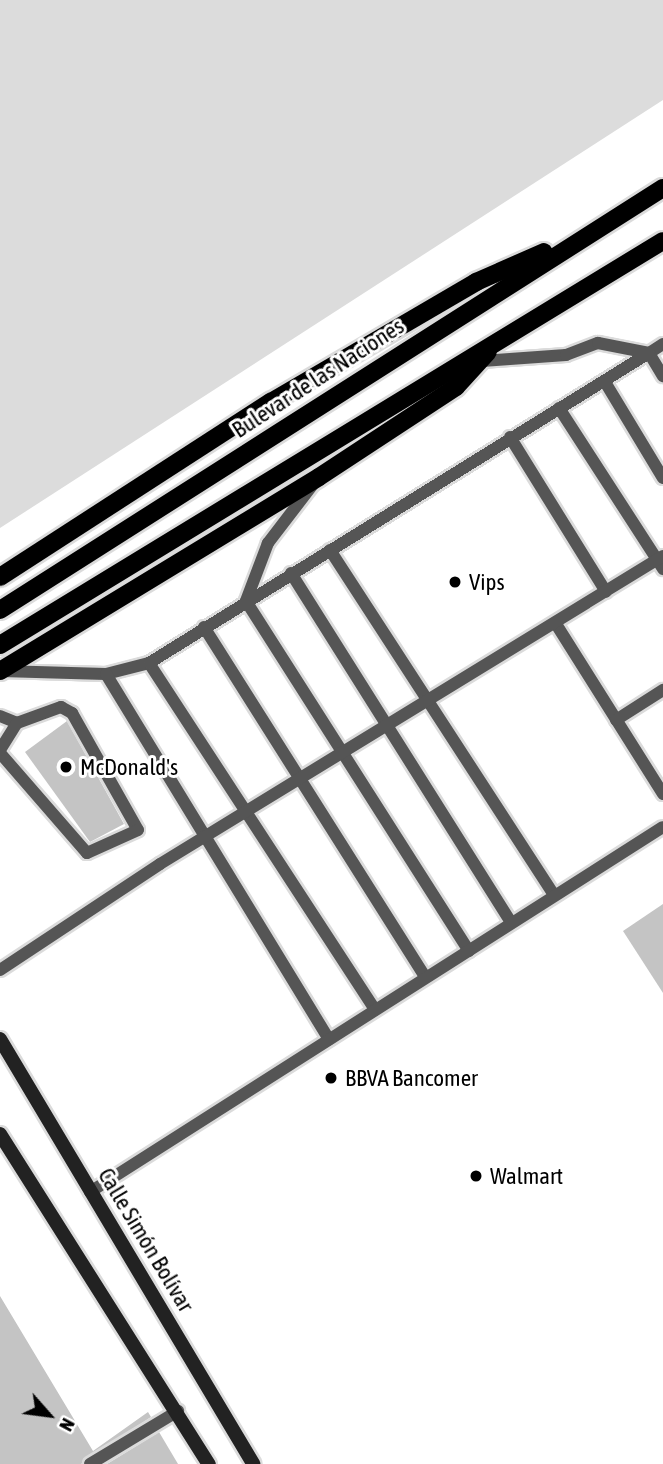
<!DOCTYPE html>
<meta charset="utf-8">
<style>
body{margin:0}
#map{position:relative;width:663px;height:1464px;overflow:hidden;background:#fff;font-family:"Asap Condensed",sans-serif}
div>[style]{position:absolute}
.green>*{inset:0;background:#dcdcdc}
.building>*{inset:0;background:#c4c4c4}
.roads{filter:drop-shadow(2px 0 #dbdbdb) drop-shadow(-2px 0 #dbdbdb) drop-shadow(0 2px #dbdbdb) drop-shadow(0 -2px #dbdbdb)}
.lane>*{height:12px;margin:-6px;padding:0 6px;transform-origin:6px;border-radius:6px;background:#555}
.secondary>*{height:14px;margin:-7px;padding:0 7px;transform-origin:7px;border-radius:7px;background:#222}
.primary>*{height:18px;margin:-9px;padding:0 9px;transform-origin:9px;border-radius:9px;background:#000}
.dots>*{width:19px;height:19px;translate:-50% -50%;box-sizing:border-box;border:4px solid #fff;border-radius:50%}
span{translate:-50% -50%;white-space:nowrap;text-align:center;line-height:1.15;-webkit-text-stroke:6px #fff;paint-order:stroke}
.street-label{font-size:23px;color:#000}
.poi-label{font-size:23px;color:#000}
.left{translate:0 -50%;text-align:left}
.north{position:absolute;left:14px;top:1380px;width:70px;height:70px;-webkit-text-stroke:5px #fff;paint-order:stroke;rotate:118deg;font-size:19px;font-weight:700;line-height:28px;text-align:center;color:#000}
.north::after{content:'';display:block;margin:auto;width:24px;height:32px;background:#000;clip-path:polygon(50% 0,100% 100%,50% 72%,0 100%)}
</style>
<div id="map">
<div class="green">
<i style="clip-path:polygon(0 0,663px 0,663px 100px,0 528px)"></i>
</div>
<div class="building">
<i style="clip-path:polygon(67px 721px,124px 824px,90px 842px,25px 752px)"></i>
<i style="clip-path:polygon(663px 904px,663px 993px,623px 931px)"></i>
<i style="clip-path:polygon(0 1296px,93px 1451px,148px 1412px,151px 1417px,81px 1464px,0 1464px)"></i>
<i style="clip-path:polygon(159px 1432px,178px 1464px,107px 1464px)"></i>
</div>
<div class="roads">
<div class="lane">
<i style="left:663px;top:344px;width:17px;rotate:147deg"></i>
<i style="left:649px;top:353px;width:27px;rotate:59deg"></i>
<i style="left:482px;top:361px;width:84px;rotate:-4.1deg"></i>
<i style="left:566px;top:355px;width:34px;rotate:-21deg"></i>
<i style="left:598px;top:343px;width:52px;rotate:11.1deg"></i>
<i style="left:605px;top:382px;width:112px;rotate:58.9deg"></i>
<i style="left:559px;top:408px;width:192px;rotate:57.1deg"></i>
<i style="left:510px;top:437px;width:182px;rotate:58.2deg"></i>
<i style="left:314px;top:483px;width:76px;rotate:127.5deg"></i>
<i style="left:268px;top:543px;width:62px;rotate:110.8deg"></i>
<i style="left:246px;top:601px;width:415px;rotate:57.5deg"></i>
<i style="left:330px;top:550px;width:411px;rotate:57deg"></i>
<i style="left:291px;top:573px;width:413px;rotate:57.8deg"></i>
<i style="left:556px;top:624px;width:201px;rotate:57.8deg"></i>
<i style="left:204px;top:627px;width:414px;rotate:57.7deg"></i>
<i style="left:149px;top:663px;width:414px;rotate:56.9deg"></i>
<i style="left:1px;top:671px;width:105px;rotate:1.6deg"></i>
<i style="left:106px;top:674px;width:44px;rotate:-14.3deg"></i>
<i style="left:149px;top:663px;width:588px;rotate:-31.8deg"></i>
<i style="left:106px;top:674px;width:428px;rotate:58.6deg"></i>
<i style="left:0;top:716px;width:18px;rotate:22deg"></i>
<i style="left:17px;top:723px;width:47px;rotate:-20deg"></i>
<i style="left:61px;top:707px;width:13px;rotate:29deg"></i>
<i style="left:72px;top:713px;width:134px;rotate:60.6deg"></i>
<i style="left:138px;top:830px;width:56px;rotate:155.7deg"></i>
<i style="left:87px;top:853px;width:133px;rotate:-131deg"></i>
<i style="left:616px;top:720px;width:56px;rotate:-32.6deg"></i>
<i style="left:0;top:750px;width:32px;rotate:-58deg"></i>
<i style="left:0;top:970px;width:192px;rotate:-33.5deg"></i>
<i style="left:160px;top:864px;width:590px;rotate:-31.48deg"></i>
<i style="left:90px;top:1192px;width:679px;rotate:-32.5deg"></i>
<i style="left:90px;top:1464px;width:103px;rotate:-31.1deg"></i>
</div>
<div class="secondary">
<i style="left:0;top:1039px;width:495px;rotate:59.2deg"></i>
<i style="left:0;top:1134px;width:391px;rotate:57.7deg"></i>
</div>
<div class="primary">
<i style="left:0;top:577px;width:323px;rotate:-32.9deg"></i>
<i style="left:271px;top:402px;width:238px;rotate:-30.3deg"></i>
<i style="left:476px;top:282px;width:74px;rotate:-23.8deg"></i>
<i style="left:0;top:610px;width:786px;rotate:-32.48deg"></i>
<i style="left:0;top:645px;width:776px;rotate:-31.36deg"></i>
<i style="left:0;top:671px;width:373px;rotate:-31.3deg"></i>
<i style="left:319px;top:477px;width:164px;rotate:-33.3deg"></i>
<i style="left:456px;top:387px;width:47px;rotate:-47.6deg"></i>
</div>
</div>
<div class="dots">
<i style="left:455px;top:582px;background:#000"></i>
<i style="left:66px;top:767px;background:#000"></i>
<i style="left:331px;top:1078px;background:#000"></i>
<i style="left:476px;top:1176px;background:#000"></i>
</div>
<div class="street-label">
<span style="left:318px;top:378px;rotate:-33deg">Bulevar de las Naciones</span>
<span style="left:146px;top:1240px;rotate:59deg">Calle Simón Bolívar</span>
</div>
<div class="poi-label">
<span class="left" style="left:469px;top:582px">Vips</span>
<span class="left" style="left:80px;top:767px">McDonald's</span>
<span class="left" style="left:345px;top:1078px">BBVA Bancomer</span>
<span class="left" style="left:490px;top:1176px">Walmart</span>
</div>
<div class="north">N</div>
</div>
